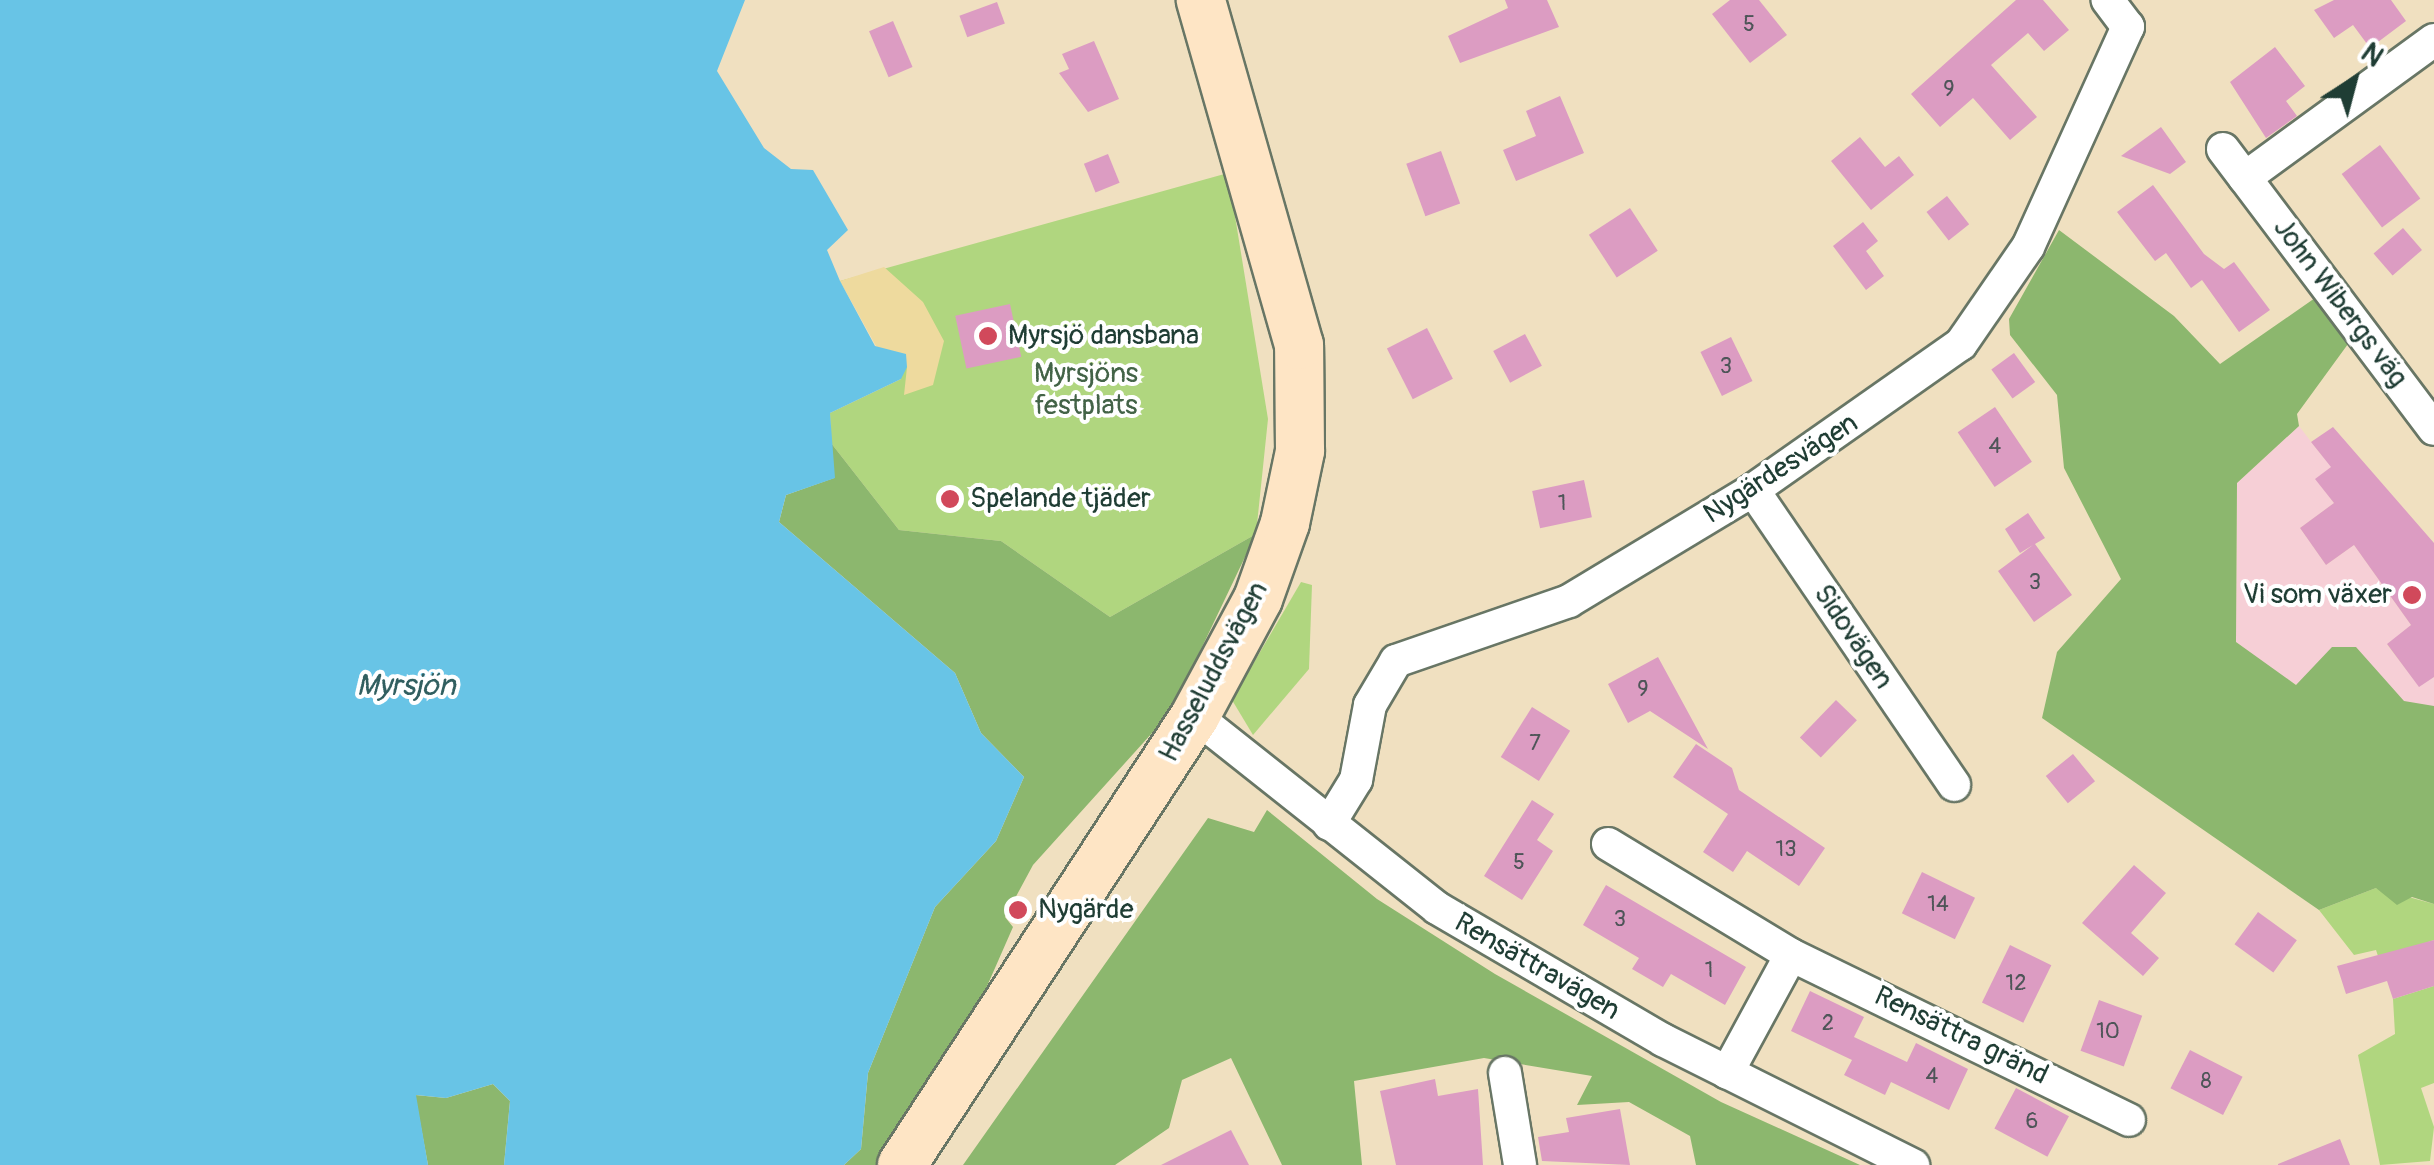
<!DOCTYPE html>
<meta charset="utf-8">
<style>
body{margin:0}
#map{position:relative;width:2434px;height:1165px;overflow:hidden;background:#f0e0c0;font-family:Pangolin,sans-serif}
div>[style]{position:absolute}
.built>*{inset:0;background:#f6cfd6}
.green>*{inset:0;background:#b0d67f}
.forest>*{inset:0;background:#8cb76e}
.sand>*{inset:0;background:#eeda9e}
.water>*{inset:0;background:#68c4e6}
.building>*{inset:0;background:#dc9cc2;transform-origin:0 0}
.roads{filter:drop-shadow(2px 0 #687665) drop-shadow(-2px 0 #687665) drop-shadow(0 2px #687665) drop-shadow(0 -2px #687665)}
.street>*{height:32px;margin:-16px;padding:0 16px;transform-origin:16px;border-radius:16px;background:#fff}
.secondary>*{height:48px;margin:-24px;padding:0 24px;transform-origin:24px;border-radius:24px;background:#fee5c5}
.dots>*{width:28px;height:28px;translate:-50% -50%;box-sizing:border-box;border:5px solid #fff;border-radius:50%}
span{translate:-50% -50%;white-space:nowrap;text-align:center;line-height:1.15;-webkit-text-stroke:8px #fff;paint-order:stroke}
.number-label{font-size:22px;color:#4e5558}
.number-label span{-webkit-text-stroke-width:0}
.street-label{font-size:28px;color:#1f3d34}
.poi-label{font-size:28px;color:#1f3d34}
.left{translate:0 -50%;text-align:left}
.right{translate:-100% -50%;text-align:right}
.park-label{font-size:28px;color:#436347}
.water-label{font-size:30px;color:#315f60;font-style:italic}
.north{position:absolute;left:2304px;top:30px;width:100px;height:100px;-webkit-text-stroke:8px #fff;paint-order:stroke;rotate:36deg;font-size:28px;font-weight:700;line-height:40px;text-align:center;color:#1f3d34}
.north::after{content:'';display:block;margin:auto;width:35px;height:45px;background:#1f3d34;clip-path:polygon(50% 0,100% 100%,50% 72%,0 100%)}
</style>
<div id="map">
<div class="built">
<i style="clip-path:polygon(2299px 426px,2322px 456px,2344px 439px,2352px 451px,2316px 479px,2334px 503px,2300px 528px,2326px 565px,2354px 545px,2411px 625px,2387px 645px,2419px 686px,2434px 677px,2434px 756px,2280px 676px,2236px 642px,2237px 483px)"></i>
</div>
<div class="green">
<i style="clip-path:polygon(1228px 173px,1268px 419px,1256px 534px,1110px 617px,1001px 541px,899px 530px,831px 443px,830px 413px,901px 379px,840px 281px)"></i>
<i style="clip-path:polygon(1301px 582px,1312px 585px,1309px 669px,1253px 735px,1232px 700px)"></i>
<i style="clip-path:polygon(2376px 888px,2434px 904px,2434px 940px,2379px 959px,2376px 950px,2354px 955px,2319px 910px)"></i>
<i style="clip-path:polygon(2434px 986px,2434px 1083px,2421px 1088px,2434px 1127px,2430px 1161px,2380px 1165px,2358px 1055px,2395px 1034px,2393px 999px)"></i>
</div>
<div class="forest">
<i style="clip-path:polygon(2059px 230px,2174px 316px,2220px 364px,2315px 298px,2348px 344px,2297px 414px,2299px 426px,2237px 483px,2236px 642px,2296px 685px,2332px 647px,2356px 647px,2404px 701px,2434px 706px,2434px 904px,2412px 897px,2397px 905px,2376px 888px,2319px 910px,2042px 718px,2057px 652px,2121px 579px,2064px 468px,2057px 395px,2010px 335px,2009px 319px)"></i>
<i style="clip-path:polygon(831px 443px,899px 530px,1001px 541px,1110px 617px,1256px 534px,1171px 712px,1033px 865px,1005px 917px,1013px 927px,970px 1025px,880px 1165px,844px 1165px,861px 1149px,868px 1073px,935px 907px,996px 841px,1024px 777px,981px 733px,955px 673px,779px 522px,786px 495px,834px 478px)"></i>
<i style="clip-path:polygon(1267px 810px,1377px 899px,1495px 974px,1721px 1102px,1860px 1165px,1696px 1165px,1690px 1136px,1629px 1102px,1577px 1105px,1592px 1076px,1484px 1058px,1354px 1081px,1362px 1165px,1282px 1165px,1231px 1058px,1182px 1080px,1169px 1128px,1115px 1165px,963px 1165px,1208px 818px,1254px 832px)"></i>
<i style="clip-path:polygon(493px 1084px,510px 1101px,504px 1165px,428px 1165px,415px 1095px,446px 1098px)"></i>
</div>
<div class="sand">
<i style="clip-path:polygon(884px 267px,923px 302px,944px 341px,933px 385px,904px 395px,907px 367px,876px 346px,840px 281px)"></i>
</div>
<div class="water">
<i style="clip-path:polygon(0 0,745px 0,717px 71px,764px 148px,791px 169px,813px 170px,848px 230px,827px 250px,840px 281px,875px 346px,906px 354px,907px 367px,901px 379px,830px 413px,835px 478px,786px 495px,779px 522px,955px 673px,981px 733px,1024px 777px,996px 841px,935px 907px,868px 1073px,861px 1149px,844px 1165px,504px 1165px,510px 1101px,493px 1084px,446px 1098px,416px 1095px,428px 1165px,0 1165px)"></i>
</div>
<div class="building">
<i style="clip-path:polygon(1505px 0,1547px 0,1559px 27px,1460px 63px,1448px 36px,1508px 8px)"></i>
<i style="clip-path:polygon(1730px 0,1759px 0,1787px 35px,1750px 63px,1712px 14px)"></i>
<i style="clip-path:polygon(2016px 0,2043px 0,2069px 30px,2044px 51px,2028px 33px,1991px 65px,2037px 117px,2010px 140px,1973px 98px,1940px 127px,1911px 94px)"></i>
<i style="clip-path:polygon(2334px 0,2391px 0,2406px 21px,2370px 48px,2353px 25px,2334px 38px,2314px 10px)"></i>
<i style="left:997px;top:2px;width:23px;height:40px;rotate:70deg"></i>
<i style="left:893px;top:21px;width:50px;height:26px;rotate:67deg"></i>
<i style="clip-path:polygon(1094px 41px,1119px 99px,1088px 112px,1059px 73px,1069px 69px,1062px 54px)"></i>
<i style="clip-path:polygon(2275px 47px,2305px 86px,2286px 101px,2297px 116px,2266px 138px,2230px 82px)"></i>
<i style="clip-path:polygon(1560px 96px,1584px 153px,1516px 181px,1503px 150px,1536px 136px,1526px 111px)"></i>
<i style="clip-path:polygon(2161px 127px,2186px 162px,2170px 174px,2121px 156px)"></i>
<i style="clip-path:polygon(1860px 137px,1885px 167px,1899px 156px,1914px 175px,1871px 210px,1831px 161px)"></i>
<i style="left:2380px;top:145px;width:67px;height:48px;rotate:53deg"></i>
<i style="left:1441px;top:151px;width:56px;height:37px;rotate:70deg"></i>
<i style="left:1108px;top:154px;width:31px;height:26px;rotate:68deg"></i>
<i style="clip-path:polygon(2153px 185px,2204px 254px,2224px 269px,2234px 262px,2270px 310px,2239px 332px,2202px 280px,2191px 288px,2166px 253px,2155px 261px,2117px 212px)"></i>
<i style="left:1947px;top:196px;width:36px;height:26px;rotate:52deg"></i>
<i style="left:1630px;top:208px;width:51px;height:49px;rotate:57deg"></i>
<i style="clip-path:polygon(1863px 222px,1878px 241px,1866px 251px,1884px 276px,1866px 290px,1833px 246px)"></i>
<i style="left:2403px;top:228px;width:29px;height:39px;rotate:49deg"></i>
<i style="left:1010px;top:304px;width:54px;height:56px;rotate:78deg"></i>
<i style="left:1427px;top:328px;width:57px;height:45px;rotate:63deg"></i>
<i style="left:1525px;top:334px;width:36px;height:36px;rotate:62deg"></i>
<i style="left:1731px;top:337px;width:49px;height:34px;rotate:64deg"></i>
<i style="left:2014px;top:353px;width:36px;height:28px;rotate:54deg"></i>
<i style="left:1995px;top:407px;width:66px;height:45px;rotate:56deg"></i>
<i style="clip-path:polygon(2333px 427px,2434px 543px,2434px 677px,2419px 687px,2387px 644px,2411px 625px,2354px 545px,2326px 565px,2300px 528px,2334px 503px,2315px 479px,2331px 467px,2311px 442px)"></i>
<i style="left:1584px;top:480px;width:38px;height:53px;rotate:78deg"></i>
<i style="clip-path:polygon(2028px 513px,2045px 538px,2035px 544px,2072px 595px,2034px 622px,1998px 571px,2033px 545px,2020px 553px,2005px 529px)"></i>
<i style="clip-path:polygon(1658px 657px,1708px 749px,1650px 711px,1628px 723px,1608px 684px)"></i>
<i style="left:1836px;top:700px;width:29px;height:52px;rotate:44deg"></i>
<i style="left:1532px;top:707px;width:45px;height:59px;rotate:32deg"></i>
<i style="clip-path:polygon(1696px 744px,1732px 768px,1739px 790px,1825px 848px,1799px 886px,1747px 851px,1733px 872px,1703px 852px,1728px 814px,1673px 777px)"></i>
<i style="left:2073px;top:754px;width:35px;height:35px;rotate:51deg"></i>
<i style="clip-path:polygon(1532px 800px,1554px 814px,1537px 840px,1553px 851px,1522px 900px,1484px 876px)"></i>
<i style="clip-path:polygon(2134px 865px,2166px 893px,2131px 933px,2159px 958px,2143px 976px,2082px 923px)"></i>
<i style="left:1922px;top:872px;width:59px;height:46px;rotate:26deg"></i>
<i style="clip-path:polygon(1606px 885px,1746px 967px,1725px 1005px,1671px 974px,1663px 987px,1632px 969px,1639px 958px,1583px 925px)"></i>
<i style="left:2258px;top:912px;width:48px;height:40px;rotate:36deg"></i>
<i style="clip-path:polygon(2434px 940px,2434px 986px,2393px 999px,2387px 981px,2346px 994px,2337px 966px)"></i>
<i style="left:2010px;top:945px;width:46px;height:64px;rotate:26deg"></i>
<i style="clip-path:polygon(1810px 991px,1864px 1017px,1854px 1037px,1907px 1062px,1916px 1043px,1968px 1069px,1949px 1110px,1891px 1082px,1885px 1095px,1844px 1075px,1852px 1060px,1791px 1031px)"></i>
<i style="left:2099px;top:1000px;width:46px;height:54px;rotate:20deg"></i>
<i style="left:2190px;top:1050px;width:59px;height:43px;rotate:27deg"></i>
<i style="clip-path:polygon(1435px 1079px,1438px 1096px,1478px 1089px,1483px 1165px,1396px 1165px,1380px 1091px)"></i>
<i style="left:2016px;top:1088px;width:60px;height:46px;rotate:28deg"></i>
<i style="clip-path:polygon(1620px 1109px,1630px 1165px,1542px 1161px,1538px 1137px,1569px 1132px,1566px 1118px)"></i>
<i style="clip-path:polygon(1231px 1130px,1249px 1165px,1161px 1165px)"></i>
<i style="clip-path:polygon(2340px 1139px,2350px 1165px,2278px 1165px,2278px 1164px)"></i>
</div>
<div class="roads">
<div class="street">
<i style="left:2434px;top:40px;width:234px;rotate:143.9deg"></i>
<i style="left:2245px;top:178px;width:314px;rotate:53deg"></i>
<i style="left:2223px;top:149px;width:36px;rotate:53deg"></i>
<i style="left:1753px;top:490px;width:357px;rotate:55.7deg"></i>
<i style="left:1195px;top:716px;width:309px;rotate:38.4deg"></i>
<i style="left:1437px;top:908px;width:262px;rotate:30.3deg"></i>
<i style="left:1663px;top:1040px;width:280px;rotate:26.6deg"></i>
<i style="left:1329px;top:824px;width:52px;rotate:-58.5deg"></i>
<i style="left:1356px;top:780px;width:76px;rotate:-79.4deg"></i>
<i style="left:1370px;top:705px;width:51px;rotate:-59.4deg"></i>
<i style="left:1396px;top:661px;width:183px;rotate:-19.1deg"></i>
<i style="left:1569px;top:601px;width:215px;rotate:-31.1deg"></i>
<i style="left:1753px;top:490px;width:254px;rotate:-35.1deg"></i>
<i style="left:1961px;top:344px;width:118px;rotate:-55.4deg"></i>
<i style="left:2028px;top:247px;width:242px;rotate:-65.6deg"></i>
<i style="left:2128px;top:27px;width:34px;rotate:-127deg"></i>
<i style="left:1608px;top:844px;width:214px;rotate:31.2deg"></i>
<i style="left:1791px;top:955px;width:134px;rotate:118.5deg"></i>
<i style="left:1791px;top:955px;width:376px;rotate:26deg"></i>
<i style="left:1505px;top:1073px;width:93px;rotate:80.7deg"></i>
</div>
<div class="secondary">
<i style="left:902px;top:1165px;width:536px;rotate:-56.87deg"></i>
<i style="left:1195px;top:716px;width:133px;rotate:-61.7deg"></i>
<i style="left:1258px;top:599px;width:81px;rotate:-70.4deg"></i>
<i style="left:1285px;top:523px;width:74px;rotate:-78.2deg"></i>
<i style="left:1300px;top:451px;width:106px;rotate:-90.5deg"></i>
<i style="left:1299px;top:345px;width:359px;rotate:-105.9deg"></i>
</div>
</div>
<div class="dots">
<i style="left:988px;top:336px;background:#d1495b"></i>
<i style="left:950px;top:499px;background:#d1495b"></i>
<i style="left:2412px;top:595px;background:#d1495b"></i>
<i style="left:1018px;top:910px;background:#d1495b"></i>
</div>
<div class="number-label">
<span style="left:1749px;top:25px">5</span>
<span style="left:1949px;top:90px">9</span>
<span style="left:1726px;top:367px">3</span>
<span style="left:1995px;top:447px">4</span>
<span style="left:1562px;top:504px">1</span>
<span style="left:2035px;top:583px">3</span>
<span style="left:1643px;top:690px">9</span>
<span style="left:1535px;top:744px">7</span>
<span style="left:1786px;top:850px">13</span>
<span style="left:1519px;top:863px">5</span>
<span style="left:1938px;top:905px">14</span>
<span style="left:1620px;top:920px">3</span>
<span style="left:1709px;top:971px">1</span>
<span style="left:2016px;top:984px">12</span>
<span style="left:1828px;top:1024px">2</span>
<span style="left:2108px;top:1032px">10</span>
<span style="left:1932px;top:1077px">4</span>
<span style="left:2206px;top:1082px">8</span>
<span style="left:2032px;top:1122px">6</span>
</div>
<div class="street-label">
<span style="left:2340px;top:303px;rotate:53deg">John Wibergs väg</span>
<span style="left:1781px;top:469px;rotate:-33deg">Nygärdesvägen</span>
<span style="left:1853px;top:637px;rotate:56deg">Sidovägen</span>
<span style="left:1214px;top:672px;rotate:-62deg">Hasseluddsvägen</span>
<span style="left:1537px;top:967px;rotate:30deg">Rensättravägen</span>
<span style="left:1961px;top:1036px;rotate:26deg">Rensättra gränd</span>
</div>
<div class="poi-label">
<span class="left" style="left:1008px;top:336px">Myrsjö dansbana</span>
<span class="left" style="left:970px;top:499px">Spelande tjäder</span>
<span class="right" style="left:2392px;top:595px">Vi som växer</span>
<span class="left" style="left:1038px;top:910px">Nygärde</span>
</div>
<div class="park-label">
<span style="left:1086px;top:390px">Myrsjöns<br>festplats</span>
</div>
<div class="water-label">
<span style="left:406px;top:686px">Myrsjön</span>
</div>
<div class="north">N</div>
</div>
